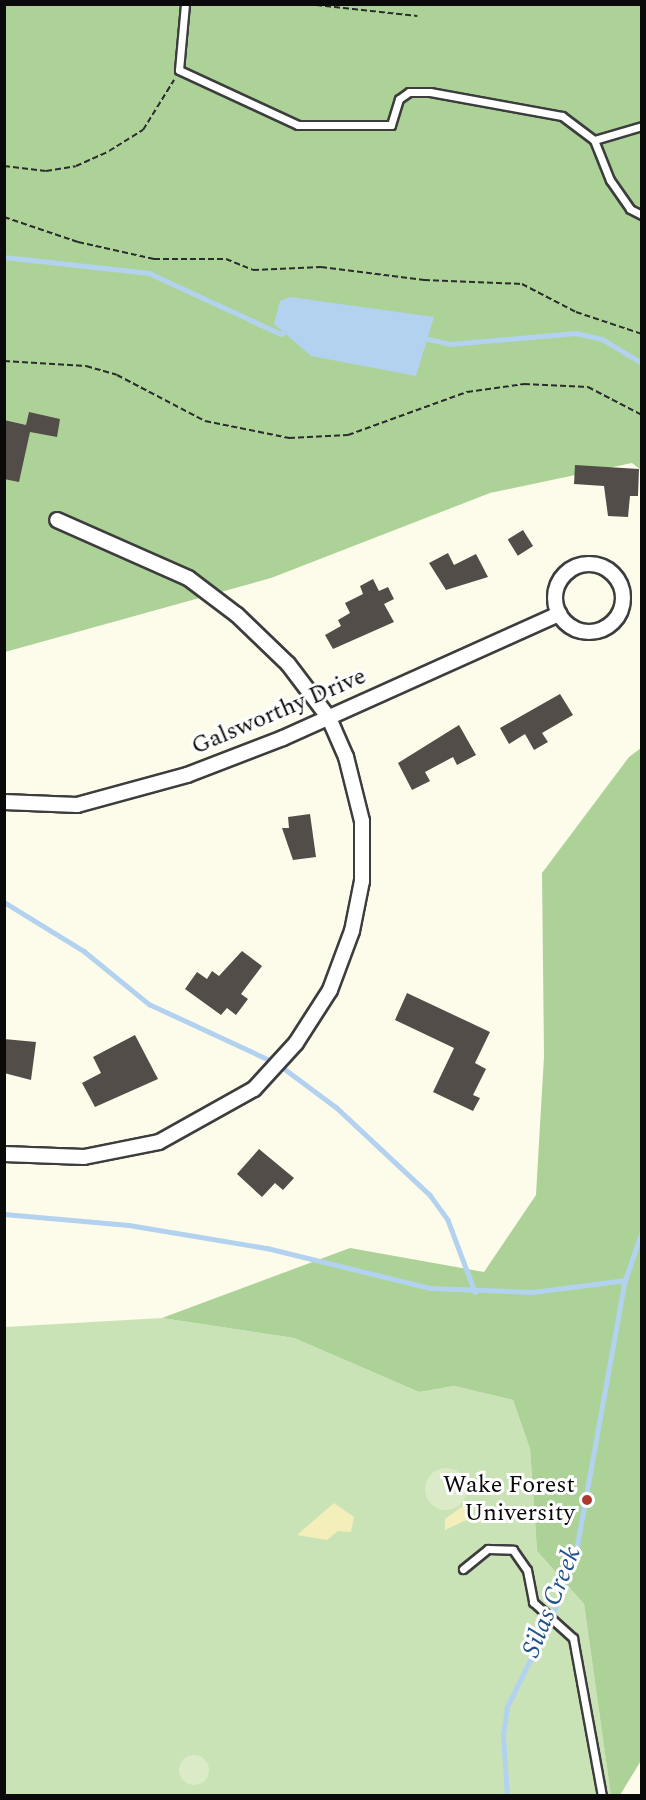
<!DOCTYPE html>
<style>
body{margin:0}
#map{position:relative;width:646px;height:1800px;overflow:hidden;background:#fdfbea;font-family:Spectral,serif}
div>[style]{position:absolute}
.green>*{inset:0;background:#c9e3b7}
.forest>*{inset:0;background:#acd298}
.sand>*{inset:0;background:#f4eeba}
.pitch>*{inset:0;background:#dbebc8}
.round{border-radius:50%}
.water>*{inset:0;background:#b3d2ef}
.stream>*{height:4.5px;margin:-2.25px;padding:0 2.25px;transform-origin:2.25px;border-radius:2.25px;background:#b3d2ef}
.building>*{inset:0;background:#524d48;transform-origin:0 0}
.path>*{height:2px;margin-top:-1px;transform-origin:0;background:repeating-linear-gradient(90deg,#2c2c2c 0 6px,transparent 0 9px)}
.roads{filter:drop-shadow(2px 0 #3d3d3d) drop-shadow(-2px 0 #3d3d3d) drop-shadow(0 2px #3d3d3d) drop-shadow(0 -2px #3d3d3d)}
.lane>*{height:7px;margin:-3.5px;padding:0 3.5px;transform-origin:3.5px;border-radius:3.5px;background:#fff}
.street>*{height:14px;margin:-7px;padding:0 7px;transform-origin:7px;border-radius:7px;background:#fff}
.street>.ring{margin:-7px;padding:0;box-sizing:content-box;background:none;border:14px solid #fff;border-radius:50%}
.dots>*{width:16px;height:16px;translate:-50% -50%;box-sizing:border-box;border:3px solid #fff;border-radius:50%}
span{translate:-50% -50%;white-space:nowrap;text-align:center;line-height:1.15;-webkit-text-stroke:6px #fff;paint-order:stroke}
.street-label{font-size:24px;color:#0a0a0a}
.poi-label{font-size:24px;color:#0a0a0a}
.right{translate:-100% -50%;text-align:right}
.water-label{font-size:26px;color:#21528e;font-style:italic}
.frame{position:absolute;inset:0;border:6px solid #0a0a0a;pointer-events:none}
</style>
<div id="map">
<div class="green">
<i style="clip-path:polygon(162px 1318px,294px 1338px,419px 1392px,454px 1386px,513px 1400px,530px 1449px,537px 1551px,584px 1604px,611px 1795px,5px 1795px,5px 1327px)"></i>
</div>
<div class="forest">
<i style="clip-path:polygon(4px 5px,641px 5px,641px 470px,632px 463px,490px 493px,271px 578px,5px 652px)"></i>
<i style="clip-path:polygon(641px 748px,642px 1759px,620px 1795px,611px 1796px,584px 1604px,537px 1551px,530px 1449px,513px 1400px,454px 1386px,419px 1392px,294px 1338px,162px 1318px,350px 1248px,484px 1272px,536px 1195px,544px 1056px,542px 873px,629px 757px)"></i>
</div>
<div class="sand">
<i style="clip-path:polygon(334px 1503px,354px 1517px,351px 1532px,338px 1531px,327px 1540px,297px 1535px)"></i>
<i style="clip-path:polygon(467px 1503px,474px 1505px,473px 1517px,445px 1530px,445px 1519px)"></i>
</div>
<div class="pitch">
<i class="round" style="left:425px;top:1468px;width:42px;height:42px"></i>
<i class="round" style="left:179px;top:1755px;width:30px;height:30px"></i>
</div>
<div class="water">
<i style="clip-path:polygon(290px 297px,434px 317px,416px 376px,311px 356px,274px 324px,280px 301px)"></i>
</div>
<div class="stream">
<i style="left:4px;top:257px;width:146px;rotate:6.3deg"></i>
<i style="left:149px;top:273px;width:145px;rotate:24.8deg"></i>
<i style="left:281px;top:334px;width:6px;rotate:-31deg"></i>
<i style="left:424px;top:338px;width:27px;rotate:13deg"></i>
<i style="left:450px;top:344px;width:126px;rotate:-5deg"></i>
<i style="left:576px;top:333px;width:27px;rotate:13deg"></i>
<i style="left:602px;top:339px;width:47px;rotate:31deg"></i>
<i style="left:4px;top:902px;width:94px;rotate:31.5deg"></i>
<i style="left:84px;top:951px;width:84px;rotate:39.2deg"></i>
<i style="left:149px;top:1004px;width:142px;rotate:24.9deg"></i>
<i style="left:278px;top:1064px;width:72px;rotate:36.6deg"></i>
<i style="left:336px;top:1107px;width:129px;rotate:43.1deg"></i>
<i style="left:430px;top:1195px;width:31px;rotate:54deg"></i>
<i style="left:448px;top:1220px;width:77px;rotate:69.4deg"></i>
<i style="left:4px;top:1214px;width:125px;rotate:5deg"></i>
<i style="left:129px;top:1225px;width:140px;rotate:9.5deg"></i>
<i style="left:267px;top:1248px;width:168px;rotate:13.8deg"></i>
<i style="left:430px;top:1288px;width:103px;rotate:2.2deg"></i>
<i style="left:533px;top:1292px;width:93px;rotate:-7.4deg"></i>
<i style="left:507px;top:1796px;width:61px;rotate:-93.8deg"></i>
<i style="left:503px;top:1735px;width:28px;rotate:-82deg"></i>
<i style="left:507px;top:1707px;width:109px;rotate:-63.9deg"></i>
<i style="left:555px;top:1609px;width:62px;rotate:-70.1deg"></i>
<i style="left:576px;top:1551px;width:275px;rotate:-79.8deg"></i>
<i style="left:625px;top:1280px;width:52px;rotate:-70.9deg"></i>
</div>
<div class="building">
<i style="clip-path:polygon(29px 412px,60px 419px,57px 437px,30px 432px,19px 482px,4px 479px,4px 420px,26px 425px)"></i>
<i style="clip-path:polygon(575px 465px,639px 469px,638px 496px,630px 496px,628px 517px,608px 516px,604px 486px,574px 484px)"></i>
<i style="left:523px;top:530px;width:19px;height:18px;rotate:58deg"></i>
<i style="clip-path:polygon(448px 553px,454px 565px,476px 554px,488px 577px,446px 590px,429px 563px)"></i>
<i style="clip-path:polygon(373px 579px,379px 591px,388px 587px,394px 599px,384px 604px,394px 622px,333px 649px,325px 635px,341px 626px,338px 620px,350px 613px,345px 603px,363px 594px,360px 586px)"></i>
<i style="clip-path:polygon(560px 694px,573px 715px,542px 733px,548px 742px,534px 750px,525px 734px,509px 744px,500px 728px)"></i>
<i style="clip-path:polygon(459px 725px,476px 755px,457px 765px,453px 757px,425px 772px,430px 781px,412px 790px,398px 763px)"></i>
<i style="clip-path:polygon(310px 814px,316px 857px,293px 860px,282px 828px,289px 828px,288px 817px)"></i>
<i style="clip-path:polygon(242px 951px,262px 966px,241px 994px,248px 999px,236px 1015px,227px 1008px,221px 1015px,185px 989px,197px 972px,207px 979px,212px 971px,219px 976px)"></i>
<i style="clip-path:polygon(407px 993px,490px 1032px,475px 1063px,486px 1069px,473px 1095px,480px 1098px,473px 1111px,433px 1092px,454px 1048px,395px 1020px)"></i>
<i style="clip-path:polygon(135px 1035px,158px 1079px,95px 1107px,82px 1083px,101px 1073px,93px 1057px)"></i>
<i style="clip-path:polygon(4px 1039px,36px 1042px,31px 1080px,4px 1073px)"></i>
<i style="clip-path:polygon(259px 1149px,294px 1178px,283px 1190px,275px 1183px,262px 1197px,237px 1174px)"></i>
</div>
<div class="path">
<i style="left:307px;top:4px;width:111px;rotate:6.2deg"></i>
<i style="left:4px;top:166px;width:42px;rotate:6.8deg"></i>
<i style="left:46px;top:171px;width:30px;rotate:-9deg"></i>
<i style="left:76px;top:166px;width:36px;rotate:-24deg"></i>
<i style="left:109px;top:151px;width:40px;rotate:-32deg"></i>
<i style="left:143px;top:130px;width:59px;rotate:-58.2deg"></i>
<i style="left:4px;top:217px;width:78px;rotate:18.7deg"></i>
<i style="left:78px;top:242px;width:78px;rotate:12.6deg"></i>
<i style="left:154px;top:259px;width:72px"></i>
<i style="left:226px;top:259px;width:29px;rotate:22deg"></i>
<i style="left:253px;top:270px;width:68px;rotate:-2.5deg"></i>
<i style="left:321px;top:267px;width:104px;rotate:7.2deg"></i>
<i style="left:424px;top:280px;width:98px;rotate:2.3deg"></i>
<i style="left:522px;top:284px;width:61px;rotate:27.4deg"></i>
<i style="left:576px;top:312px;width:70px;rotate:18.4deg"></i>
<i style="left:4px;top:361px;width:82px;rotate:3.5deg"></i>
<i style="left:86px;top:366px;width:32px;rotate:16deg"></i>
<i style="left:117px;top:375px;width:99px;rotate:27.6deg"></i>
<i style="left:205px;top:421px;width:86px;rotate:11.4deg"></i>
<i style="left:289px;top:438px;width:59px;rotate:-2.9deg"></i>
<i style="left:348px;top:435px;width:127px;rotate:-19.9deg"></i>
<i style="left:467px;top:392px;width:58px;rotate:-8deg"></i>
<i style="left:524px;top:384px;width:64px;rotate:2.7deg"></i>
<i style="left:588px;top:387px;width:61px;rotate:27.4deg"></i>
</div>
<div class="roads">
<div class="lane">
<i style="left:185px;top:4px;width:66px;rotate:95.2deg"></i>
<i style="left:179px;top:70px;width:131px;rotate:24.8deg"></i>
<i style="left:298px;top:125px;width:93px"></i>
<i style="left:391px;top:125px;width:27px;rotate:-73deg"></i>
<i style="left:399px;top:99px;width:12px;rotate:-35deg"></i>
<i style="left:409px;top:92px;width:21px"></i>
<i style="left:430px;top:92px;width:134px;rotate:10.3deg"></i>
<i style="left:562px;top:116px;width:40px;rotate:37deg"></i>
<i style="left:642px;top:126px;width:50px;rotate:163.7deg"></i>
<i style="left:594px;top:140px;width:43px;rotate:68.2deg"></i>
<i style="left:610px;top:180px;width:35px;rotate:55deg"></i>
<i style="left:630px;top:209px;width:13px;rotate:27deg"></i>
<i style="left:463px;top:1569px;width:32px;rotate:-39deg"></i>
<i style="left:488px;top:1549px;width:25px;rotate:2deg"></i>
<i style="left:513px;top:1550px;width:24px;rotate:55deg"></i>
<i style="left:527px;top:1570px;width:33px;rotate:79deg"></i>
<i style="left:533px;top:1602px;width:54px;rotate:42deg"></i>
<i style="left:573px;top:1638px;width:161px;rotate:79.6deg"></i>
</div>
<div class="street">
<i class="ring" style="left:555px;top:564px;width:54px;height:54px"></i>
<i style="left:4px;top:802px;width:73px;rotate:2.4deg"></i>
<i style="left:77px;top:805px;width:114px;rotate:-15.3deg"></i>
<i style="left:187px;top:775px;width:103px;rotate:-21.1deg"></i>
<i style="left:283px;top:738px;width:303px;rotate:-24.2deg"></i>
<i style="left:4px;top:1154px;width:80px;rotate:2.1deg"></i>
<i style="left:84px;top:1157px;width:76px;rotate:-11.3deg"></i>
<i style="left:159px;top:1142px;width:109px;rotate:-29.2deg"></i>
<i style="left:254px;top:1089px;width:62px;rotate:-47.6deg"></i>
<i style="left:296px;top:1043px;width:63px;rotate:-57.3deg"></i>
<i style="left:330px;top:990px;width:63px;rotate:-69.6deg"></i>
<i style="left:352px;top:931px;width:51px;rotate:-78.7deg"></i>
<i style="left:362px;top:881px;width:60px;rotate:-90deg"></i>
<i style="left:362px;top:821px;width:66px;rotate:-104deg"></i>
<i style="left:346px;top:757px;width:43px;rotate:-113.6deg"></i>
<i style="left:329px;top:718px;width:68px;rotate:-127.2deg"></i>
<i style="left:288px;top:664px;width:71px;rotate:-136.1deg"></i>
<i style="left:237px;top:615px;width:61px;rotate:-142.9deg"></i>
<i style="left:188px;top:578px;width:143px;rotate:-156.1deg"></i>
</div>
</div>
<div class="dots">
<i style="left:587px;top:1500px;background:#ac3a31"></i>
</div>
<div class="street-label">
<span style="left:279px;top:712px;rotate:-23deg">Galsworthy Drive</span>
</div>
<div class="poi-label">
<span class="right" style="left:575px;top:1500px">Wake Forest<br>University</span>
</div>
<div class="water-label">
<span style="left:552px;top:1602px;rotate:-68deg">Silas Creek</span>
</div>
<div class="frame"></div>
</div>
